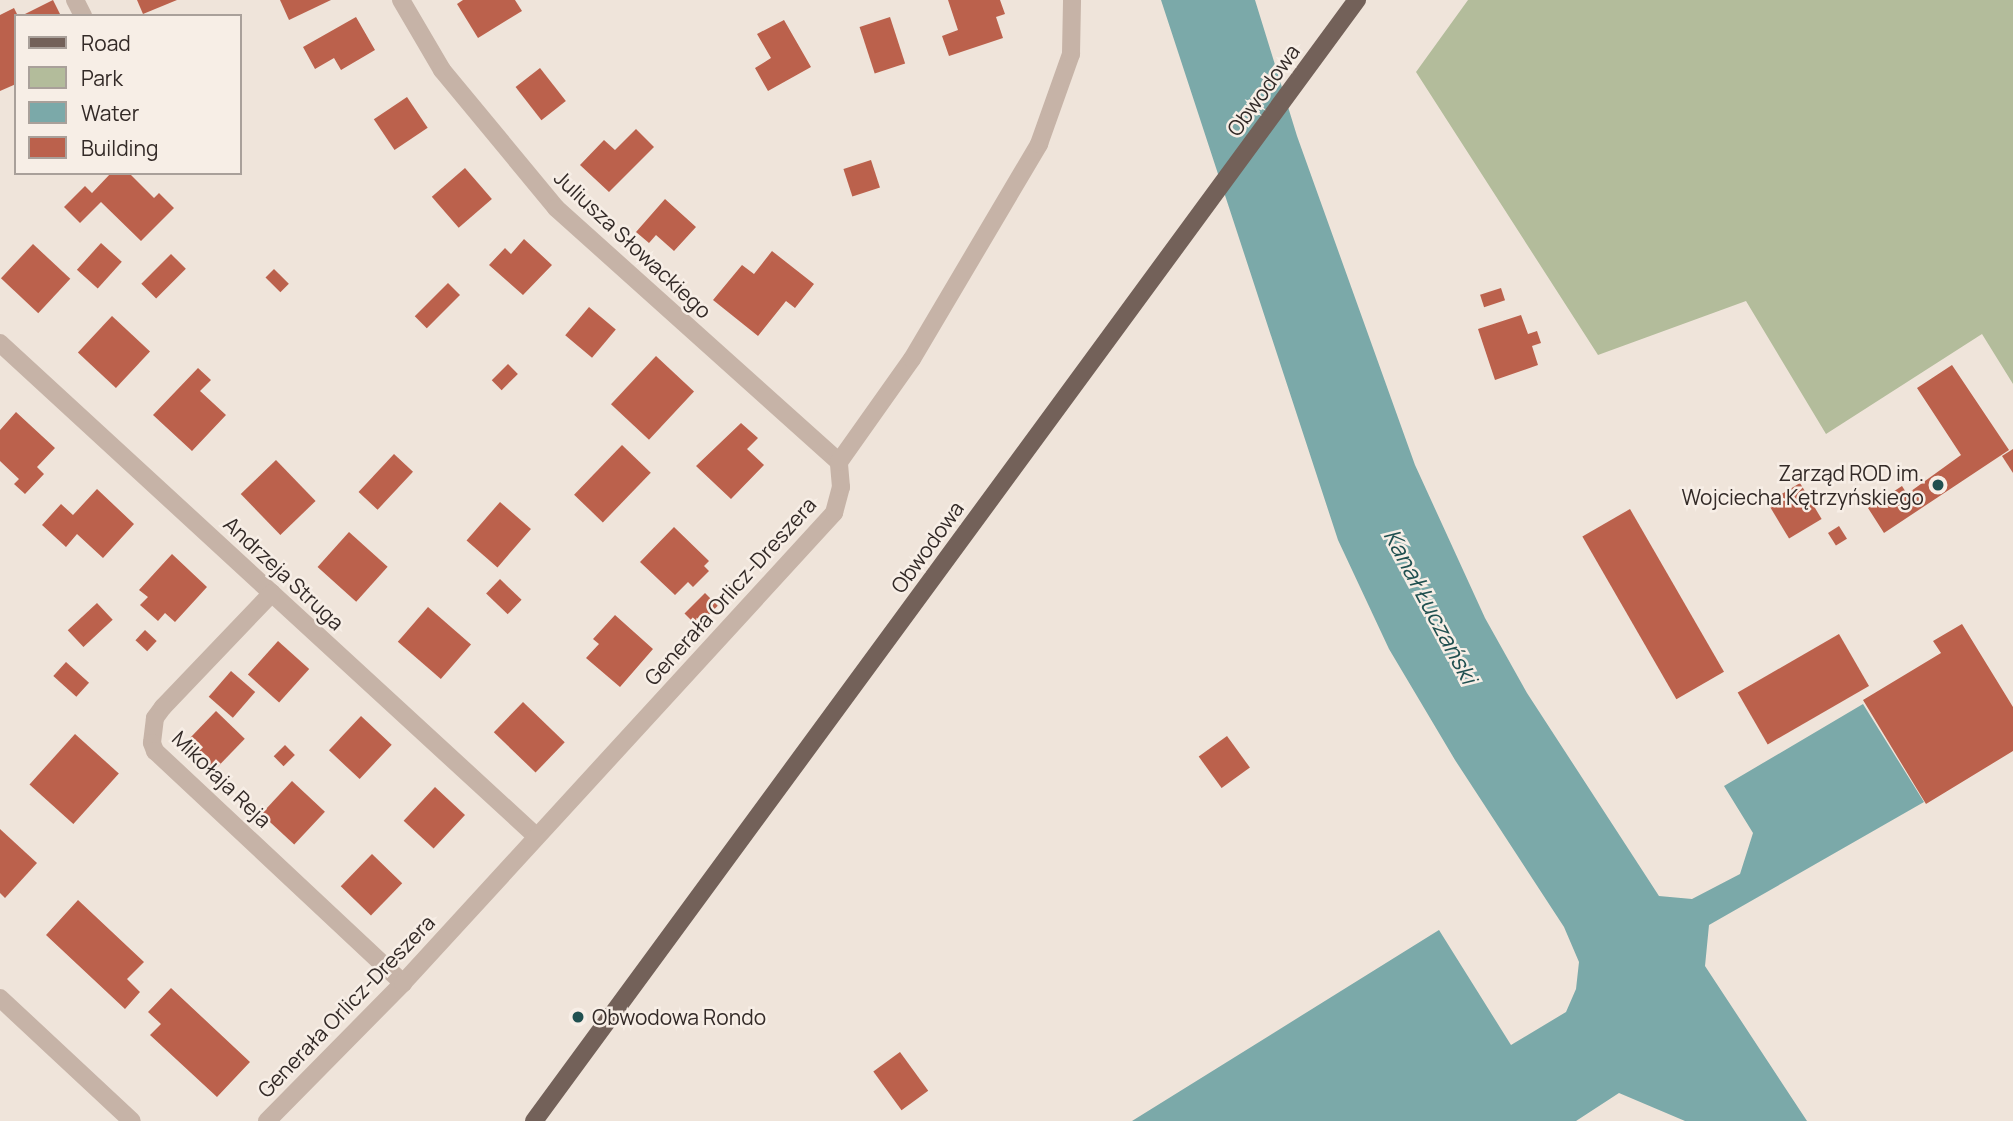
<!DOCTYPE html>
<meta charset="utf-8">
<style>
body{margin:0}
#map{position:relative;width:2013px;height:1121px;overflow:hidden;background:#efe4da;font-family:Manrope,sans-serif}
div>[style]{position:absolute}
.green>*{inset:0;background:#b3bc9b}
.water>*{inset:0;background:#7ba9a9}
.building>*{inset:0;background:#bb614c;transform-origin:0 0}
.minor>*{height:18px;margin:-9px;padding:0 9px;transform-origin:9px;border-radius:9px;background:#c6b3a7}
.major>*{height:18px;margin:-9px;padding:0 9px;transform-origin:9px;border-radius:9px;background:#736159}
.dots>*{width:19px;height:19px;translate:-50% -50%;box-sizing:border-box;border:4px solid #f7eee6;border-radius:50%}
span{translate:-50% -50%;white-space:nowrap;text-align:center;line-height:1.15;-webkit-text-stroke:5px #f7eee6;paint-order:stroke}
.street-label{font-size:21px;color:#332a27}
.poi-label{font-size:21px;color:#332a27}
.right{translate:-100% -50%;text-align:right}
.left{translate:0 -50%;text-align:left}
.water-label{font-size:23px;color:#205050;font-style:italic}
.legend{position:absolute;left:14px;top:14px;width:228px;height:161px;box-sizing:border-box;background:#f7eee6;border:2px solid #a9a09a;margin:0;padding:9px 12px;list-style:none;font-size:21px;color:#332a27}
.legend li{display:flex;align-items:center;gap:14px;height:35px}
.legend b{width:35px;border:2px solid #a9a09a}
</style>
<div id="map">
<div class="green">
<i style="clip-path:polygon(1468px 0,2013px 0,2013px 384px,1982px 334px,1826px 434px,1746px 301px,1598px 355px,1416px 72px)"></i>
</div>
<div class="water">
<i style="clip-path:polygon(1161px 0,1255px 0,1297px 136px,1415px 465px,1485px 618px,1527px 693px,1659px 896px,1692px 899px,1740px 874px,1753px 833px,1724px 786px,1863px 704px,1924px 802px,1709px 925px,1705px 966px,1807px 1121px,1685px 1121px,1619px 1093px,1576px 1121px,1132px 1121px,1439px 930px,1511px 1045px,1566px 1012px,1576px 989px,1579px 962px,1564px 927px,1455px 760px,1389px 649px,1338px 540px)"></i>
</div>
<div class="building">
<i style="clip-path:polygon(53px 0,61px 16px,21px 16px)"></i>
<i style="clip-path:polygon(137px 0,177px 0,143px 14px)"></i>
<i style="clip-path:polygon(280px 0,331px 0,289px 20px)"></i>
<i style="clip-path:polygon(463px 0,515px 0,522px 11px,478px 38px,457px 4px)"></i>
<i style="clip-path:polygon(948px 0,1000px 0,1005px 14px,996px 17px,1003px 38px,949px 56px,942px 36px,958px 30px)"></i>
<i style="clip-path:polygon(14px 8px,18px 16px,16px 84px,0 91px,0 15px)"></i>
<i style="clip-path:polygon(356px 17px,375px 50px,341px 70px,334px 58px,315px 69px,303px 47px)"></i>
<i style="left:890px;top:17px;width:49px;height:32px;rotate:72deg"></i>
<i style="clip-path:polygon(784px 20px,811px 67px,768px 91px,755px 68px,771px 58px,757px 34px)"></i>
<i style="left:540px;top:68px;width:42px;height:31px;rotate:52deg"></i>
<i style="left:407px;top:97px;width:37px;height:40px;rotate:56deg"></i>
<i style="clip-path:polygon(636px 129px,654px 147px,609px 192px,580px 165px,604px 140px,615px 150px)"></i>
<i style="left:871px;top:160px;width:29px;height:29px;rotate:72deg"></i>
<i style="left:465px;top:168px;width:41px;height:44px;rotate:49deg"></i>
<i style="clip-path:polygon(111px 173px,129px 173px,154px 198px,159px 193px,174px 208px,141px 241px,101px 202px,80px 223px,64px 207px,85px 186px,92px 193px)"></i>
<i style="clip-path:polygon(665px 199px,696px 227px,674px 251px,656px 235px,649px 243px,636px 232px)"></i>
<i style="clip-path:polygon(524px 239px,552px 265px,523px 295px,489px 265px,505px 248px,511px 254px)"></i>
<i style="left:101px;top:243px;width:28px;height:36px;rotate:42deg"></i>
<i style="left:33px;top:244px;width:51px;height:47px;rotate:43deg"></i>
<i style="clip-path:polygon(772px 251px,814px 284px,795px 308px,786px 301px,758px 336px,713px 300px,742px 265px,754px 274px)"></i>
<i style="left:171px;top:254px;width:21px;height:42px;rotate:45deg"></i>
<i style="left:274px;top:269px;width:21px;height:12px;rotate:45deg"></i>
<i style="left:448px;top:283px;width:17px;height:47px;rotate:45deg"></i>
<i style="left:1501px;top:288px;width:13px;height:22px;rotate:72deg"></i>
<i style="left:589px;top:307px;width:35px;height:37px;rotate:40deg"></i>
<i style="clip-path:polygon(1521px 315px,1528px 334px,1537px 331px,1541px 343px,1532px 346px,1538px 365px,1495px 380px,1478px 329px)"></i>
<i style="left:112px;top:316px;width:52px;height:50px;rotate:43deg"></i>
<i style="left:656px;top:356px;width:52px;height:66px;rotate:43deg"></i>
<i style="left:508px;top:364px;width:14px;height:23px;rotate:45deg"></i>
<i style="clip-path:polygon(1952px 365px,2009px 450px,1884px 533px,1868px 508px,1902px 486px,1907px 494px,1961px 455px,1917px 388px)"></i>
<i style="clip-path:polygon(198px 368px,211px 380px,200px 391px,226px 415px,192px 451px,153px 415px)"></i>
<i style="clip-path:polygon(16px 412px,55px 448px,37px 467px,44px 474px,25px 494px,14px 484px,19px 479px,0 461px,0 430px)"></i>
<i style="clip-path:polygon(741px 423px,758px 438px,747px 449px,764px 465px,731px 499px,696px 466px)"></i>
<i style="left:622px;top:445px;width:40px;height:69px;rotate:44deg"></i>
<i style="clip-path:polygon(2013px 449px,2013px 473px,2002px 456px)"></i>
<i style="left:394px;top:454px;width:26px;height:52px;rotate:43deg"></i>
<i style="left:276px;top:460px;width:57px;height:49px;rotate:46deg"></i>
<i style="left:1800px;top:483px;width:42px;height:38px;rotate:59deg"></i>
<i style="clip-path:polygon(97px 489px,134px 524px,103px 558px,77px 534px,66px 547px,42px 525px,61px 504px,73px 515px)"></i>
<i style="left:500px;top:502px;width:41px;height:51px;rotate:41deg"></i>
<i style="left:1630px;top:509px;width:188px;height:55px;rotate:60deg"></i>
<i style="left:1839px;top:526px;width:15px;height:13px;rotate:58deg"></i>
<i style="clip-path:polygon(674px 527px,709px 561px,704px 566px,709px 571px,693px 587px,688px 582px,675px 595px,640px 562px)"></i>
<i style="left:349px;top:532px;width:52px;height:47px;rotate:42deg"></i>
<i style="clip-path:polygon(172px 554px,207px 587px,175px 622px,165px 613px,158px 621px,140px 605px,148px 597px,139px 590px)"></i>
<i style="left:500px;top:579px;width:30px;height:20px;rotate:44deg"></i>
<i style="left:705px;top:593px;width:18px;height:29px;rotate:45deg"></i>
<i style="left:97px;top:603px;width:23px;height:40px;rotate:47deg"></i>
<i style="left:428px;top:607px;width:57px;height:46px;rotate:41deg"></i>
<i style="clip-path:polygon(615px 615px,653px 649px,620px 687px,586px 658px,599px 644px,593px 639px)"></i>
<i style="clip-path:polygon(1962px 624px,2013px 707px,2013px 751px,1926px 804px,1863px 700px,1941px 653px,1933px 641px)"></i>
<i style="left:145px;top:630px;width:16px;height:14px;rotate:43deg"></i>
<i style="left:1839px;top:634px;width:60px;height:117px;rotate:60deg"></i>
<i style="left:278px;top:641px;width:42px;height:45px;rotate:42deg"></i>
<i style="left:66px;top:662px;width:31px;height:19px;rotate:42deg"></i>
<i style="left:231px;top:671px;width:32px;height:34px;rotate:41deg"></i>
<i style="left:523px;top:702px;width:58px;height:42px;rotate:44deg"></i>
<i style="left:216px;top:711px;width:40px;height:44px;rotate:44deg"></i>
<i style="left:361px;top:716px;width:42px;height:47px;rotate:43deg"></i>
<i style="left:75px;top:734px;width:59px;height:68px;rotate:42deg"></i>
<i style="left:1227px;top:736px;width:39px;height:35px;rotate:54deg"></i>
<i style="left:285px;top:745px;width:14px;height:16px;rotate:45deg"></i>
<i style="left:292px;top:781px;width:45px;height:45px;rotate:43deg"></i>
<i style="left:435px;top:787px;width:41px;height:46px;rotate:43deg"></i>
<i style="clip-path:polygon(0 829px,37px 863px,5px 898px,0 893px)"></i>
<i style="left:372px;top:854px;width:42px;height:45px;rotate:44deg"></i>
<i style="clip-path:polygon(78px 900px,144px 962px,127px 979px,140px 992px,125px 1009px,46px 935px)"></i>
<i style="clip-path:polygon(171px 988px,250px 1062px,217px 1097px,150px 1035px,161px 1024px,148px 1012px)"></i>
<i style="left:900px;top:1052px;width:48px;height:33px;rotate:54deg"></i>
</div>
<div class="minor">
<i style="left:75px;top:0;width:18px;rotate:63deg"></i>
<i style="left:401px;top:0;width:81px;rotate:59.6deg"></i>
<i style="left:442px;top:70px;width:179px;rotate:50.4deg"></i>
<i style="left:556px;top:208px;width:380px;rotate:41.9deg"></i>
<i style="left:0;top:343px;width:728px;rotate:42.61deg"></i>
<i style="left:272px;top:593px;width:158px;rotate:133.7deg"></i>
<i style="left:163px;top:707px;width:14px;rotate:126deg"></i>
<i style="left:155px;top:718px;width:25px;rotate:97deg"></i>
<i style="left:152px;top:743px;width:9px;rotate:69deg"></i>
<i style="left:155px;top:751px;width:340px;rotate:43.1deg"></i>
<i style="left:0;top:998px;width:180px;rotate:43deg"></i>
<i style="left:267px;top:1121px;width:194px;rotate:-45.4deg"></i>
<i style="left:403px;top:983px;width:638px;rotate:-47.48deg"></i>
<i style="left:834px;top:513px;width:27px;rotate:-75deg"></i>
<i style="left:841px;top:487px;width:25px;rotate:-95deg"></i>
<i style="left:839px;top:462px;width:126px;rotate:-54.7deg"></i>
<i style="left:912px;top:359px;width:250px;rotate:-59.4deg"></i>
<i style="left:1039px;top:144px;width:96px;rotate:-70.4deg"></i>
<i style="left:1071px;top:54px;width:54px;rotate:-88.9deg"></i>
</div>
<div class="major">
<i style="left:534px;top:1121px;width:1391px;rotate:-53.72deg"></i>
</div>
<div class="dots">
<i style="left:1938px;top:485px;background:#205050"></i>
<i style="left:578px;top:1017px;background:#205050"></i>
</div>
<div class="street-label">
<span style="left:1263px;top:90px;rotate:-54deg">Obwodowa</span>
<span style="left:633px;top:244px;rotate:43deg">Juliusza Słowackiego</span>
<span style="left:927px;top:547px;rotate:-54deg">Obwodowa</span>
<span style="left:284px;top:573px;rotate:43deg">Andrzeja Struga</span>
<span style="left:730px;top:591px;rotate:-48deg">Generała Orlicz-Dreszera</span>
<span style="left:222px;top:779px;rotate:44deg">Mikołaja Reja</span>
<span style="left:346px;top:1006px;rotate:-46deg">Generała Orlicz-Dreszera</span>
</div>
<div class="poi-label">
<span class="right" style="left:1924px;top:485px">Zarząd ROD im.<br>Wojciecha Kętrzyńskiego</span>
<span class="left" style="left:592px;top:1017px">Obwodowa Rondo</span>
</div>
<div class="water-label">
<span style="left:1431px;top:606px;rotate:62deg">Kanał Łuczański</span>
</div>
<ul class="legend">
<li><b style="height:9px;background:#736159"></b>Road</li>
<li><b style="height:19px;background:#b3bc9b"></b>Park</li>
<li><b style="height:19px;background:#7ba9a9"></b>Water</li>
<li><b style="height:19px;background:#bb614c"></b>Building</li>
</ul>
</div>
